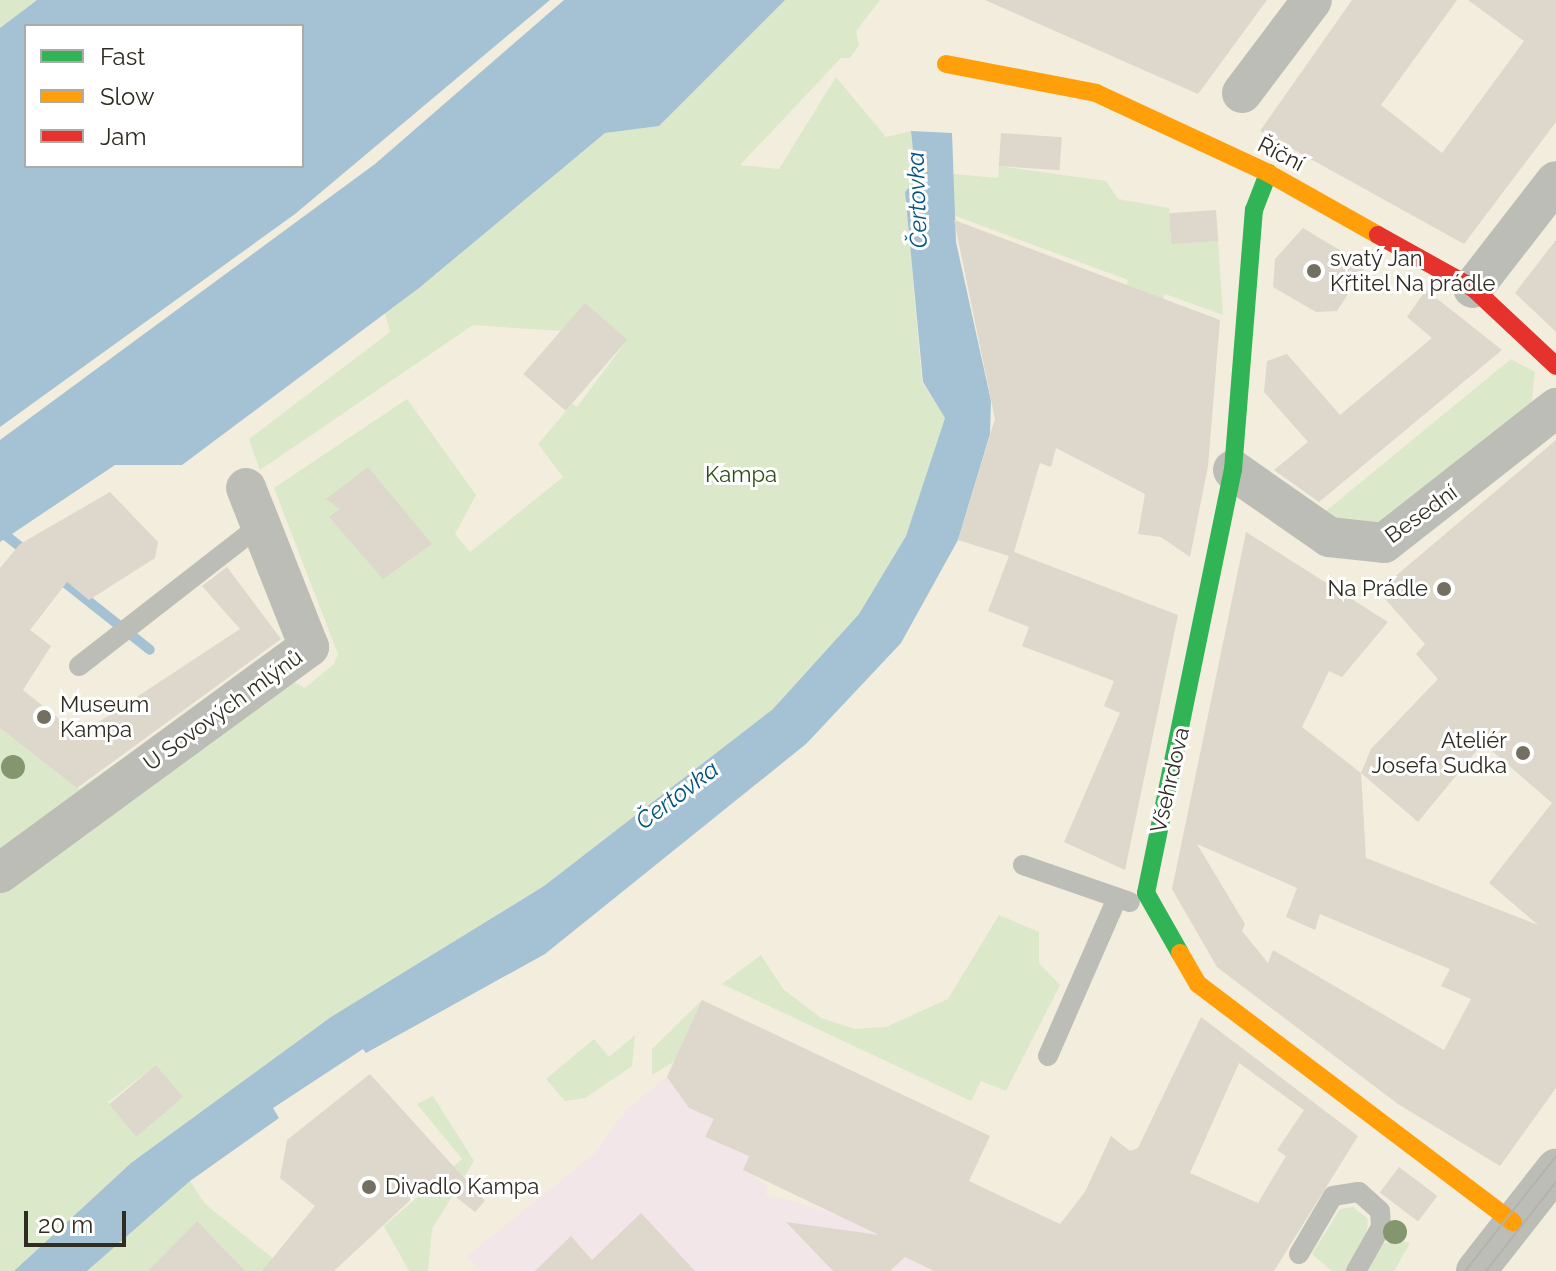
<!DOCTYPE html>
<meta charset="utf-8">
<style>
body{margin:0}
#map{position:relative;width:1556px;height:1271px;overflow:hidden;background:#f2eddc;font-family:Raleway,sans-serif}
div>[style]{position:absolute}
.commercial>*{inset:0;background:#f2e6e9}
.green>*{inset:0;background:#dbe9ca}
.water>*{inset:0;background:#a4c2d4}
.stream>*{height:10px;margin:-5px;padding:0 5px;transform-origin:5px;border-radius:5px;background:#a4c2d4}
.building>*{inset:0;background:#ded7cc;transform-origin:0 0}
.lane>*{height:20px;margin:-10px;padding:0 10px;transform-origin:10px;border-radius:10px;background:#bcbdb7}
.street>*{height:40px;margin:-20px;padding:0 20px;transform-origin:20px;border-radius:20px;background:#bcbdb7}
.fast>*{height:18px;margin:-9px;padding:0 9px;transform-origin:9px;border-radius:9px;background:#30b455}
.slow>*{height:18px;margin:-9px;padding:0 9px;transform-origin:9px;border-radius:9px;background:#ff9f0a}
.jam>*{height:18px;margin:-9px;padding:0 9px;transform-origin:9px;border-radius:9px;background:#e5322d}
.tram>*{height:2px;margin:-1px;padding:0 1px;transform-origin:1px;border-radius:1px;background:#b5b3a9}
.trees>*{width:24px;height:24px;margin:-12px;border-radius:50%;background:#84966d}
.dots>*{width:22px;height:22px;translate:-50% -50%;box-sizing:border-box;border:4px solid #fff;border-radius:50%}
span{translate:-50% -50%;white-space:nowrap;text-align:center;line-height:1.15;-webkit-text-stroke:6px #fff;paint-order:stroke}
.street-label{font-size:22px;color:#2f2c21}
.poi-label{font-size:22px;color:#2f2c21}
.left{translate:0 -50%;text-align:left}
.right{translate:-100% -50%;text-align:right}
.park-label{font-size:22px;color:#2a4e12}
.water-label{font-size:24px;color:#02547e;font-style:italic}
.legend{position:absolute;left:24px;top:24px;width:280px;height:144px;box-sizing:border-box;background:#fff;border:2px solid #acaba6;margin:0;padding:10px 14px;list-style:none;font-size:24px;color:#2f2c21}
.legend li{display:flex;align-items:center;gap:16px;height:40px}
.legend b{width:40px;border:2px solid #acaba6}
.scale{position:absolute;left:24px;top:1211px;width:102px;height:36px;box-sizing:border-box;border:4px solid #2f2c21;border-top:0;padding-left:10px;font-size:24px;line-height:28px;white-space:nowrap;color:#2f2c21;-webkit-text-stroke:6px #fff;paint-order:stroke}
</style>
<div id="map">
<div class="commercial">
<i style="clip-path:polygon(668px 1076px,689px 1108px,714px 1119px,749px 1156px,743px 1170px,768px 1186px,765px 1194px,832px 1213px,839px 1198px,973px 1271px,481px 1271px,466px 1257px,595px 1153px,626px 1110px)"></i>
</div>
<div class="green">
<i style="clip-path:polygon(0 0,37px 0,0 28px)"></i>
<i style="clip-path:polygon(evenodd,781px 0,880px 0,856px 31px,859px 45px,850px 58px,841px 58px,740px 165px,779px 169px,836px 77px,886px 137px,911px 131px,917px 179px,905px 192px,922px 382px,945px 418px,906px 536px,859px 614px,773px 709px,544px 886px,331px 1018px,131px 1163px,14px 1271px,0 1271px,0 728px,79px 789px,175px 722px,292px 681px,305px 688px,334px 664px,338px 654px,274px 488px,407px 399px,476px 495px,455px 534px,470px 552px,563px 477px,538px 444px,572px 404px,577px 407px,627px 340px,588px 306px,560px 331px,473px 325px,260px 470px,249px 439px,390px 332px,385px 313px,605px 132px,659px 126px,781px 0,156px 1065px,183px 1098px,135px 1133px,108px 1102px,156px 1065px)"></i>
<i style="clip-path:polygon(999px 166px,1106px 181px,1118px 199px,1169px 208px,1171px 244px,1218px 241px,1223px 315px,1165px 294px,1161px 303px,1125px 290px,1128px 280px,953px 215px,953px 174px,998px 178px)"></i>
<i style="clip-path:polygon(1511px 359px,1535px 372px,1531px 406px,1387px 528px,1321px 515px)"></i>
<i style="clip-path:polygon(999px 915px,1039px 932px,1039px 963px,1060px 985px,1006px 1091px,981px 1081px,971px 1101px,722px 984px,761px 955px,783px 989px,821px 1018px,855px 1029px,886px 1027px,948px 999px)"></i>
<i style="clip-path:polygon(702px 1000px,675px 1061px,652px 1075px,652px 1049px)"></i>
<i style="clip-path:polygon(635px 1035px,632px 1066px,585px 1098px,565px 1101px,546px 1079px,594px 1039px,609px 1057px)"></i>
<i style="clip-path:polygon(433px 1096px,474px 1161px,432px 1229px,428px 1271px,409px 1271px,384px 1226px,462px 1159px,417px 1104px)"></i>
<i style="clip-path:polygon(190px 1181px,205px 1204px,289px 1271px,246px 1271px,197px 1222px,148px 1271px,87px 1271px)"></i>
<i style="clip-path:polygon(1353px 1207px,1368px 1219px,1366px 1237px,1347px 1271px,1332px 1271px,1312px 1254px,1340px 1209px)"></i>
<i style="clip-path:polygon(1398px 1240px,1410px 1243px,1394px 1271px,1367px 1271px,1382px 1244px)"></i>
</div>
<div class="water">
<i style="clip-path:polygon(evenodd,37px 0,550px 0,295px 214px,0 427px,0 28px,37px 0,302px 26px,302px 166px,26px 166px,26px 26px,302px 26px)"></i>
<i style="clip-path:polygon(564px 0,785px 0,659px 126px,605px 133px,419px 288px,182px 465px,115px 465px,0 542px,0 440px,375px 164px)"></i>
<i style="clip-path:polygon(911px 131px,952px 133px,956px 242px,991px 401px,990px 434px,958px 540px,901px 643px,806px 744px,545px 954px,366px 1053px,363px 1049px,273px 1108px,279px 1118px,190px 1181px,87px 1271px,14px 1271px,131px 1163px,331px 1017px,544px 886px,773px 709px,859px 614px,906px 536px,945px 418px,923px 382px,905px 192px,916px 179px)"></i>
</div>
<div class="stream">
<i style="left:0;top:531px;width:34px;rotate:38deg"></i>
<i style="left:58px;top:577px;width:117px;rotate:38.4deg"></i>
</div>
<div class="building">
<i style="clip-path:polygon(985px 0,1267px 0,1198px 94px)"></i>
<i style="clip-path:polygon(1352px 0,1457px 0,1381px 105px,1442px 153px,1524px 41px,1468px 0,1556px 0,1556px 122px,1464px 244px,1260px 131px)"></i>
<i style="left:1001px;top:133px;width:61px;height:33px;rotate:4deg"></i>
<i style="left:1216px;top:210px;width:31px;height:47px;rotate:86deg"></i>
<i style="clip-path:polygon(954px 220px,1220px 320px,1208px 466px,1190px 557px,1161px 537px,1138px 534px,1145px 494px,1056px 448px,1051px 467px,1040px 463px,1014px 552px,1178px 615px,1125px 870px,1064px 842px,1120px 713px,1104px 706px,1114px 681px,1022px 646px,1029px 627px,988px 611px,1009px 556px,958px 540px,995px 419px)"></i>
<i style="clip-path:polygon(1303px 228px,1366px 266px,1337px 311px,1316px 312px,1273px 287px,1275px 259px)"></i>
<i style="clip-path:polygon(1556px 240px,1556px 332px,1515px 293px)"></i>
<i style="clip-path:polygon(1426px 290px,1502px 350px,1319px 502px,1274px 470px,1308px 442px,1264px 392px,1267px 361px,1287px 354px,1340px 415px,1432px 338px,1407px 317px)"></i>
<i style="left:585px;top:303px;width:56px;height:94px;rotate:41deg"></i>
<i style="clip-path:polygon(evenodd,1556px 440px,1556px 1088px,1500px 1166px,1398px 1104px,1217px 967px,1172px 889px,1246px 532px,1388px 622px,1342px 677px,1329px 671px,1302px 727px,1361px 773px,1371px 749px,1438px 679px,1416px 654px,1425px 644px,1378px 591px,1556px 440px,1483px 743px,1552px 803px,1489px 883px,1538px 925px,1366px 858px,1361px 773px,1418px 822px,1483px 743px,1556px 440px,1197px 844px,1297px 888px,1286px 917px,1315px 930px,1320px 914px,1450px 969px,1441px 986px,1471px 999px,1444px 1050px,1273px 950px,1268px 963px,1242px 931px,1245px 924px,1197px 844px)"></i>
<i style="clip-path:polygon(368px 467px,432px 544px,383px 579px,329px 517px,340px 509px,326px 499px)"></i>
<i style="clip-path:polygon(110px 492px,158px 542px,155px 558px,89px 600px,67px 582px,30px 630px,51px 646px,23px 690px,79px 735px,240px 629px,202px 586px,227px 567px,281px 639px,77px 788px,0 728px,0 568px,20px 544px)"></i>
<i style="clip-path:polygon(evenodd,702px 1000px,990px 1136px,969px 1181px,1060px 1224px,1085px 1192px,1111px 1136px,1130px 1151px,1138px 1148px,1201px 1017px,1358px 1136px,1274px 1271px,934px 1271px,905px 1257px,890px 1271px,833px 1271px,786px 1222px,879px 1235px,743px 1170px,749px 1156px,705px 1137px,714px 1119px,689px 1108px,667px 1077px,702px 1000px,1239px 1063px,1304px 1110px,1277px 1150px,1286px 1156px,1258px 1203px,1190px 1173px,1239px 1063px)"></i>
<i style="left:156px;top:1065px;width:42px;height:61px;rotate:50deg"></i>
<i style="clip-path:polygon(370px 1074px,485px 1201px,475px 1212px,433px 1179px,334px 1271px,262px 1271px,315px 1206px,280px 1178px,287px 1140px)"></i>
<i style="left:1399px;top:1167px;width:48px;height:32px;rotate:37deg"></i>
<i style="clip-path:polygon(641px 1213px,695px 1271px,535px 1271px,571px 1236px,592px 1260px)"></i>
<i style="clip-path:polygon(197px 1221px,218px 1243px,246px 1271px,148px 1271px)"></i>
</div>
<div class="lane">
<i style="left:79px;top:666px;width:229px;rotate:-37.9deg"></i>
<i style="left:1023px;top:865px;width:113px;rotate:19.1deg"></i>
<i style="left:1048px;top:1056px;width:172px;rotate:-66.4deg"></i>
<i style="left:1299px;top:1254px;width:67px;rotate:-59.6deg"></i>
<i style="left:1333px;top:1196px;width:26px;rotate:-9deg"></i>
<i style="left:1359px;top:1192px;width:28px;rotate:42deg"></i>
<i style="left:1380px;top:1211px;width:16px;rotate:86deg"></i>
<i style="left:1381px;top:1227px;width:51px;rotate:119.6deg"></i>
</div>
<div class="street">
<i style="left:1242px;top:93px;width:116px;rotate:-53deg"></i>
<i style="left:1473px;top:288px;width:135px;rotate:-52.2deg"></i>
<i style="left:1233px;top:470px;width:117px;rotate:34.9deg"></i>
<i style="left:1329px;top:537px;width:55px;rotate:6.2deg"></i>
<i style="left:1384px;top:543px;width:219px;rotate:-38.1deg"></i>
<i style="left:0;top:873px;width:383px;rotate:-36.2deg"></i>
<i style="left:309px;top:647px;width:171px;rotate:-111.6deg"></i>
<i style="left:1476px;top:1271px;width:130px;rotate:-51.9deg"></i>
</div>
<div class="fast">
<i style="left:1180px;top:953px;width:69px;rotate:-119.5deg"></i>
<i style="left:1146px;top:893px;width:432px;rotate:-78.4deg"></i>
<i style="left:1233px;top:470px;width:261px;rotate:-85.4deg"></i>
<i style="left:1254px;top:210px;width:40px;rotate:-69deg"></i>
</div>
<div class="slow">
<i style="left:946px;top:64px;width:153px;rotate:10.9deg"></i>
<i style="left:1096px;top:93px;width:190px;rotate:24.9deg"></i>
<i style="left:1268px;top:173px;width:126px;rotate:29.4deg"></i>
<i style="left:1180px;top:953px;width:36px;rotate:60deg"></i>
<i style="left:1198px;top:984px;width:395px;rotate:37.1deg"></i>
</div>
<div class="jam">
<i style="left:1378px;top:235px;width:109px;rotate:29.2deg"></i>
<i style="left:1473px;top:288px;width:114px;rotate:43.2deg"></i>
</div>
<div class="tram">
<i style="left:1465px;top:1271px;width:147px;rotate:-51.6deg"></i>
<i style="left:1486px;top:1271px;width:113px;rotate:-51.8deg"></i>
</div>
<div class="trees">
<i style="left:13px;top:767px"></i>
<i style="left:1395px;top:1232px"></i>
</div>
<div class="dots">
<i style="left:1314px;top:271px;background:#737062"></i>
<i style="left:1444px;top:589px;background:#737062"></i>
<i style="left:44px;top:717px;background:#737062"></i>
<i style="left:1523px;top:753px;background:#737062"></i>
<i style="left:369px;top:1187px;background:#737062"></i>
</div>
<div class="street-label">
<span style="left:1281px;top:154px;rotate:27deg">Říční</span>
<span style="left:1421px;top:514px;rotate:-36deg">Besední</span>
<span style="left:223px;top:710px;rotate:-36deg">U Sovových mlýnů</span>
<span style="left:1170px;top:780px;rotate:-77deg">Všehrdova</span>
</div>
<div class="poi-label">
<span class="left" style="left:1330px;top:271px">svatý Jan<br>Křtitel Na prádle</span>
<span class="right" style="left:1428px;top:589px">Na Prádle</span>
<span class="left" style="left:60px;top:717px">Museum<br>Kampa</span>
<span class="right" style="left:1507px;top:753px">Ateliér<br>Josefa Sudka</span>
<span class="left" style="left:385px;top:1187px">Divadlo Kampa</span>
</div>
<div class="park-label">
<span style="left:741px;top:475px">Kampa</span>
</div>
<div class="water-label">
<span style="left:917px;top:200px;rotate:-92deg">Čertovka</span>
<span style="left:677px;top:795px;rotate:-37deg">Čertovka</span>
</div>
<ul class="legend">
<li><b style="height:10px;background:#30b455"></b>Fast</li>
<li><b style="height:10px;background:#ff9f0a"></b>Slow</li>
<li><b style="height:10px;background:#e5322d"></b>Jam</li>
</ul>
<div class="scale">20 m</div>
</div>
